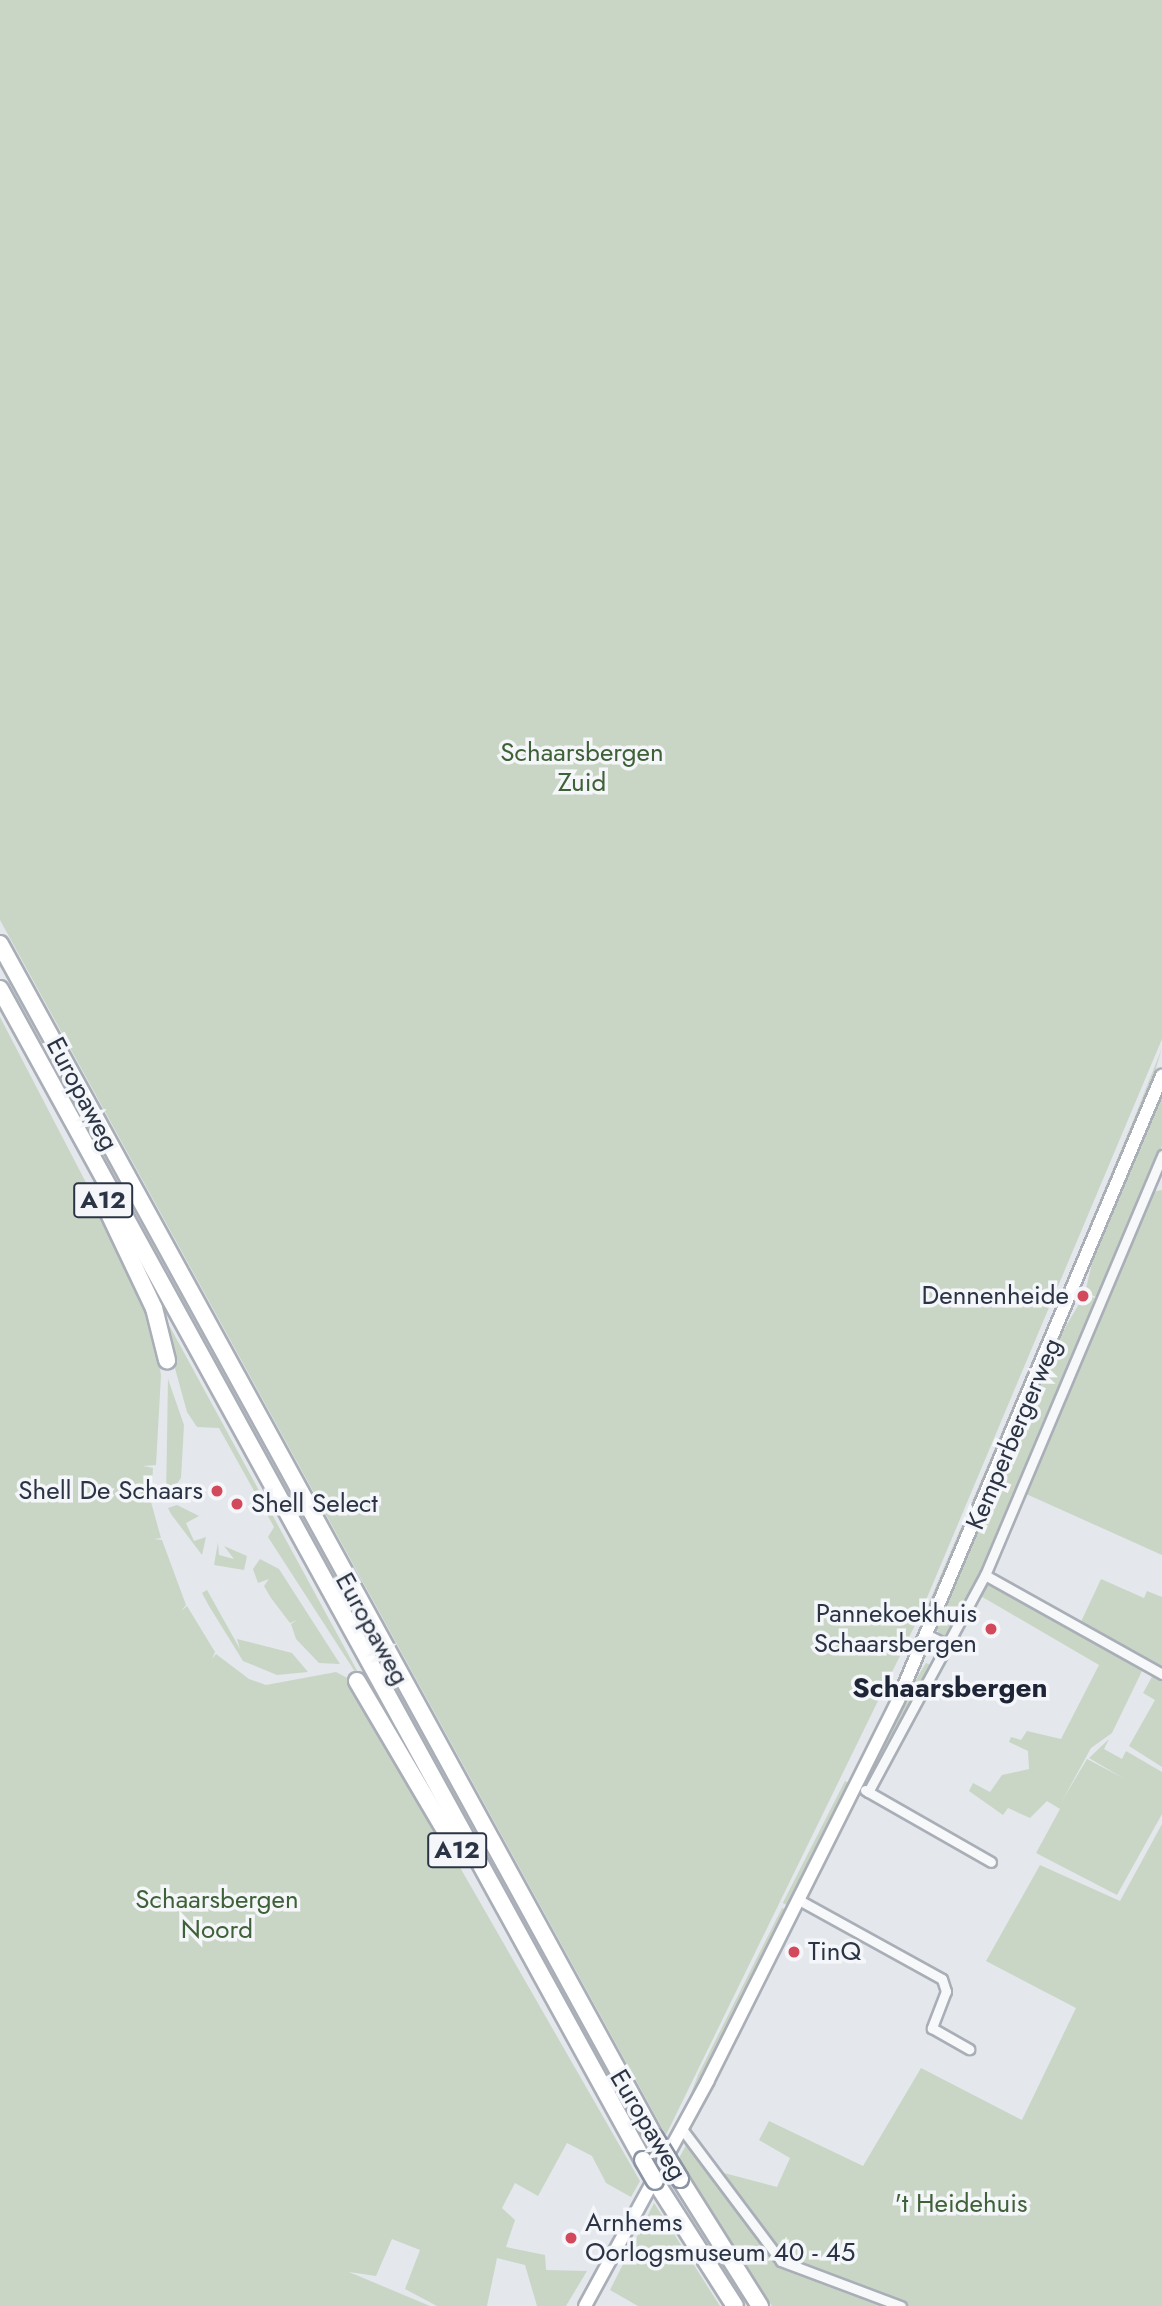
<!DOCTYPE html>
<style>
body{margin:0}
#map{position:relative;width:1162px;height:2306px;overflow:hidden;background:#e4e7ec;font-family:Jost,sans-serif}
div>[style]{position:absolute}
.green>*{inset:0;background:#c9d6c5;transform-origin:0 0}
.roads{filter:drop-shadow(2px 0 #a9aeb7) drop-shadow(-2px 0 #a9aeb7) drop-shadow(0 2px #a9aeb7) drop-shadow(0 -2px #a9aeb7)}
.minor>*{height:9px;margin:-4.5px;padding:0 4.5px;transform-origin:4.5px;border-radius:4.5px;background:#f7f8fa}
.secondary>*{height:12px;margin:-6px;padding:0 6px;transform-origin:6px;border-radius:6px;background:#fff}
.motorway>*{height:16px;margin:-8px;padding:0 8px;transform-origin:8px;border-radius:8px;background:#fff}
.bridges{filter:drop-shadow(2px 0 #8b94a3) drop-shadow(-2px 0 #8b94a3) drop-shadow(0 2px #8b94a3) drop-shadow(0 -2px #8b94a3)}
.motorway-bridge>*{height:16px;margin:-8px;padding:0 8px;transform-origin:8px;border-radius:8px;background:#fff}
.dots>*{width:19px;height:19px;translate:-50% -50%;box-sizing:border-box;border:4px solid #f4f6f9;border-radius:50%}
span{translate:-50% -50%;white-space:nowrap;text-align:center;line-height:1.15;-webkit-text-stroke:7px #f4f6f9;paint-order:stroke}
.shield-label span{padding:2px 5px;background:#f4f6f9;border:2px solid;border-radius:5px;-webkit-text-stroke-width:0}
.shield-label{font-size:24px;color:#2b3445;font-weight:700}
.park-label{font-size:26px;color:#3f6138}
.street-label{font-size:26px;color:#2b3445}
.poi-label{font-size:26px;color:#2b3445}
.right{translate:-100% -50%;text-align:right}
.left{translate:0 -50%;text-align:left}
.neighbourhood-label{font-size:28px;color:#1d2536;font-weight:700}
</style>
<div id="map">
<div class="green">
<i style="clip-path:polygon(0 0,1162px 0,1162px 1039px,918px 1619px,666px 2135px,0 920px)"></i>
<i style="clip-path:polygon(0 1017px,148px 1302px,161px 1375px,156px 1465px,143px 1466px,153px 1468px,151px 1502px,161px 1538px,154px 1539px,162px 1540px,186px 1605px,181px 1611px,187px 1606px,215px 1652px,212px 1659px,216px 1654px,249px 1679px,266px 1685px,336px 1672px,353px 1681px,640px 2181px,631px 2197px,606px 2183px,592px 2156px,567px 2143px,538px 2196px,515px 2183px,502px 2208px,515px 2220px,506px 2247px,545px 2255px,546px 2270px,587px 2271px,566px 2306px,537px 2306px,525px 2265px,497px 2258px,487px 2306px,437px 2306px,405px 2289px,420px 2250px,392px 2239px,376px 2276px,349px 2272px,430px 2306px,0 2306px)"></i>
<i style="clip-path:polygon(1162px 1048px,1144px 1108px,1057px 1303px,1135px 1116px)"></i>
<i style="clip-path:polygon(1162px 1089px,1162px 1146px,1099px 1298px,1085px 1293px,1093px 1259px)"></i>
<i style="clip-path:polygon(1162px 1190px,1162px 1555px,1024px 1493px,1151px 1192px)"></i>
<i style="clip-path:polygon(1085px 1294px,1099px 1300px,983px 1574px,944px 1639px,936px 1629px,1063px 1331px)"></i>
<i style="clip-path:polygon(157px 1303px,360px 1676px,359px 1678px,268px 1537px,274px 1527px,219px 1428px,197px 1427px,187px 1412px)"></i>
<i style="clip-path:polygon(1044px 1333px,1048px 1335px,931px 1617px,924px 1614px)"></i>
<i style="clip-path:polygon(168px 1379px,184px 1425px,181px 1478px,166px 1499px)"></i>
<i style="clip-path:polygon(177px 1505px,199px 1516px,186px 1523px,194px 1541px,206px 1537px,202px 1555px,171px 1514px,168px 1508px)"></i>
<i style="clip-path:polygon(218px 1542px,219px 1555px,234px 1559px,224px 1546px,247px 1556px,244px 1570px,214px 1565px)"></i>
<i style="clip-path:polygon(260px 1559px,279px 1569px,340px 1664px,319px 1663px,296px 1639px,291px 1624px,297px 1620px,290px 1623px,271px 1598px,264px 1586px,269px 1579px,258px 1583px,253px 1569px)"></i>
<i style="clip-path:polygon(1101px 1579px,1144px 1598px,1147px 1591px,1162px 1597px,1162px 1672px,1079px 1626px)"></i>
<i style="clip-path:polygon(986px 1581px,1144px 1667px,1112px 1733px,1091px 1748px,1062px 1801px,1087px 1759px,1123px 1778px,1089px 1758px,1109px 1739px,1104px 1749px,1122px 1759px,1126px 1751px,1162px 1772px,1162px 1814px,1117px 1895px,1036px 1853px,1060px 1809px,1047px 1801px,1030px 1818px,1008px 1808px,1003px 1815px,969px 1791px,973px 1783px,990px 1792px,1002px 1775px,1029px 1769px,1028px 1751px,1009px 1742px,1011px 1737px,1021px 1740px,1027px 1731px,1061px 1739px,1099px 1665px,979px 1595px)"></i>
<i style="clip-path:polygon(207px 1590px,240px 1649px,237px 1639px,292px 1653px,308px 1672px,277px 1675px,243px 1661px,209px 1606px,202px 1593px)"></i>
<i style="clip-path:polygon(926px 1663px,933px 1666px,866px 1782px,902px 1702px)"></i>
<i style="clip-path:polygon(1153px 1675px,1162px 1677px,1162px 1767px,1129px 1746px,1155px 1700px,1143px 1693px)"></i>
<i style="left:845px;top:1781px;width:7px;height:137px;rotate:27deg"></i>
<i style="clip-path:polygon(1162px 1824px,1162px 2306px,904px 2306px,778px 2255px,724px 2173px,777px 2187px,790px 2158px,759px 2140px,769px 2121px,863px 2166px,921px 2068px,1022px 2120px,1076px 2008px,986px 1961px,1040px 1865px,1120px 1901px)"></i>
<i style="clip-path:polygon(782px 1908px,788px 1910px,679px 2125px,698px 2075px)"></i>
<i style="clip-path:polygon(689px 2140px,774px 2257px,898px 2306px,772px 2306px,679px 2158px)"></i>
<i style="clip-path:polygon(654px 2203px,692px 2262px,720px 2306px,638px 2306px,610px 2290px)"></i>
</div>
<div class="roads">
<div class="minor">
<i style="left:985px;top:1575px;width:203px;rotate:29.2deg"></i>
<i style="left:928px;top:1635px;width:22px;rotate:27deg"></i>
<i style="left:865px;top:1790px;width:145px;rotate:29.7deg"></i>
<i style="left:868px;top:1792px;width:247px;rotate:-61.7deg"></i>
<i style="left:985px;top:1575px;width:456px;rotate:-67.1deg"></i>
<i style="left:799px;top:1900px;width:163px;rotate:28.9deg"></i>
<i style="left:942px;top:1979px;width:13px;rotate:72deg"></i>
<i style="left:946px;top:1991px;width:40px;rotate:111deg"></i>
<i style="left:932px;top:2028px;width:43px;rotate:29.6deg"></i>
<i style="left:682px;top:2129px;width:165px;rotate:53.1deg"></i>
<i style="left:781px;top:2261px;width:128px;rotate:20.6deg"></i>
</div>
<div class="secondary">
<i style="left:585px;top:2306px;width:257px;rotate:-61.4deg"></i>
<i style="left:708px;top:2080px;width:425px;rotate:-63.4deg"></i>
<i style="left:898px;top:1700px;width:678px;rotate:-67.07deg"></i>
</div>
<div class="motorway">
<i style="left:0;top:944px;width:1362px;rotate:61.25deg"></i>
<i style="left:0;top:989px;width:1336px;rotate:61.23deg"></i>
<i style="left:105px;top:1205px;width:114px;rotate:64.6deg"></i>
<i style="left:154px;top:1308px;width:54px;rotate:76deg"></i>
<i style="left:357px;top:1681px;width:191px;rotate:59.5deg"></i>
<i style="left:680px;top:2179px;width:150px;rotate:57.8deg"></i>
<i style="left:655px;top:2181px;width:148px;rotate:57.4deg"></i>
</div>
</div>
<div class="bridges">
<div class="motorway-bridge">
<i style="left:655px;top:2138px;width:48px;rotate:58.6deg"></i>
<i style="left:643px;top:2160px;width:24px;rotate:60deg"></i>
</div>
</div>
<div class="dots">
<i style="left:1083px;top:1296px;background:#d1495b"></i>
<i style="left:217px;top:1491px;background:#d1495b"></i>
<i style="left:237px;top:1504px;background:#d1495b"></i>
<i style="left:991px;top:1629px;background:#d1495b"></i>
<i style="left:794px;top:1952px;background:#d1495b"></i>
<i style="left:571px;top:2238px;background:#d1495b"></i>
</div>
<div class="shield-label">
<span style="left:103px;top:1200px">A12</span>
<span style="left:457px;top:1850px">A12</span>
</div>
<div class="park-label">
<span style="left:582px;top:768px">Schaarsbergen<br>Zuid</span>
<span style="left:217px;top:1915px">Schaarsbergen<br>Noord</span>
<span style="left:961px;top:2204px">'t Heidehuis</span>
</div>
<div class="street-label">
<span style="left:82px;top:1094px;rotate:62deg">Europaweg</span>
<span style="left:1014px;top:1434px;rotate:-67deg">Kemperbergerweg</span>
<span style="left:372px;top:1629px;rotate:61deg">Europaweg</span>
<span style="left:648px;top:2125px;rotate:59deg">Europaweg</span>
</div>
<div class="poi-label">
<span class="right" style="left:1069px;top:1296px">Dennenheide</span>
<span class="right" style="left:203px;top:1491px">Shell De Schaars</span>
<span class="left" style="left:251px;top:1504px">Shell Select</span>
<span class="right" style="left:977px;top:1629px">Pannekoekhuis<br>Schaarsbergen</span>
<span class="left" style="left:808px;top:1952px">TinQ</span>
<span class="left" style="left:585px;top:2238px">Arnhems<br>Oorlogsmuseum 40 - 45</span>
</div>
<div class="neighbourhood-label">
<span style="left:950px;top:1688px">Schaarsbergen</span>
</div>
</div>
